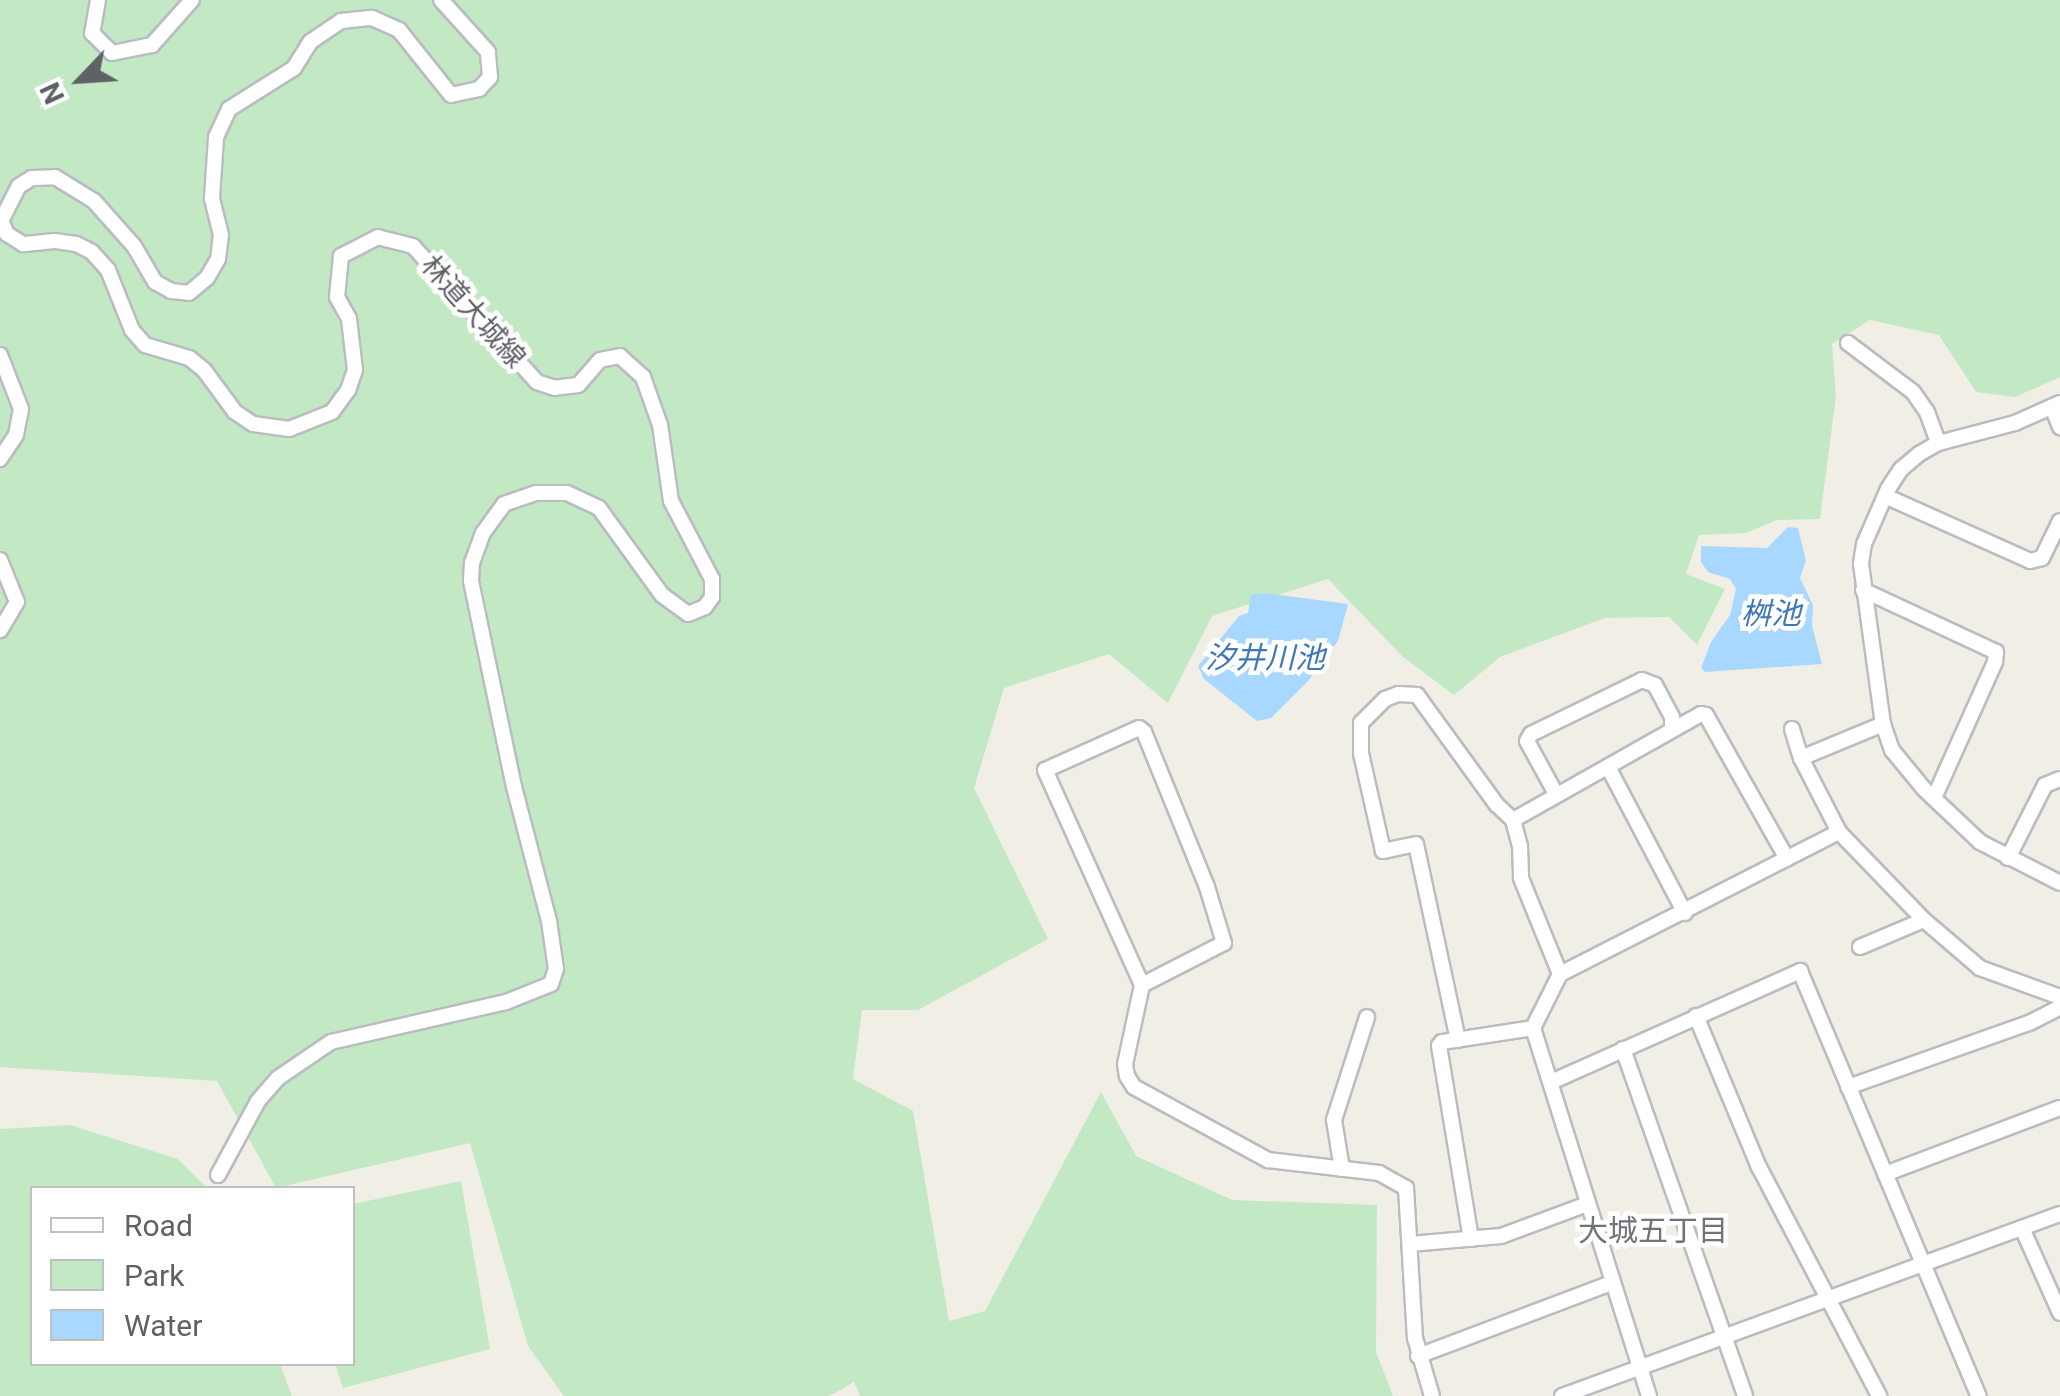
<!DOCTYPE html>
<meta charset="utf-8">
<style>
body{margin:0}
#map{position:relative;width:2060px;height:1396px;overflow:hidden;background:#f1eee6;font-family:Roboto,"Noto Sans JP",sans-serif}
div>[style]{position:absolute}
.green>*{inset:0;background:#c2e9c3}
.water>*{inset:0;background:#a8d7ff}
.roads{filter:drop-shadow(2px 0 #b9bcc0) drop-shadow(-2px 0 #b9bcc0) drop-shadow(0 2px #b9bcc0) drop-shadow(0 -2px #b9bcc0)}
.minor>*{height:14px;margin:-7px;padding:0 7px;transform-origin:7px;border-radius:7px;background:#fff}
span{translate:-50% -50%;white-space:nowrap;text-align:center;line-height:1.15;-webkit-text-stroke:9px #fff;paint-order:stroke}
.street-label{font-size:28px;color:#5e6267}
.water-label{font-size:30px;color:#3f77b7;font-style:italic}
.neighbourhood-label{font-size:30px;color:#6f7479}
.legend{position:absolute;left:30px;top:1186px;width:325px;height:180px;box-sizing:border-box;background:#fff;border:2px solid #bfc0c2;margin:0;padding:12px 18px;list-style:none;font-size:30px;color:#5e6267}
.legend li{display:flex;align-items:center;gap:20px;height:50px}
.legend b{width:50px;border:2px solid #bfc0c2}
.north{position:absolute;left:30px;top:30px;width:100px;height:100px;-webkit-text-stroke:8px #fff;paint-order:stroke;rotate:245deg;font-size:28px;font-weight:700;line-height:40px;text-align:center;color:#5e6267}
.north::after{content:'';display:block;margin:auto;width:35px;height:45px;background:#5e6267;clip-path:polygon(50% 0,100% 100%,50% 72%,0 100%)}
</style>
<div id="map">
<div class="green">
<i style="clip-path:polygon(0 0,2060px 0,2060px 377px,2015px 397px,1976px 392px,1939px 335px,1870px 320px,1832px 344px,1836px 396px,1820px 519px,1777px 520px,1746px 533px,1699px 535px,1686px 574px,1725px 589px,1697px 645px,1669px 617px,1605px 618px,1500px 657px,1454px 695px,1403px 657px,1328px 579px,1212px 616px,1168px 703px,1109px 654px,1004px 688px,974px 788px,1048px 939px,918px 1010px,862px 1010px,853px 1079px,913px 1111px,949px 1321px,985px 1311px,1101px 1092px,1136px 1156px,1232px 1200px,1377px 1205px,1376px 1352px,1393px 1396px,860px 1396px,854px 1382px,829px 1396px,564px 1396px,528px 1346px,470px 1143px,276px 1188px,217px 1081px,0 1067px)"></i>
<i style="clip-path:polygon(70px 1125px,178px 1159px,207px 1188px,32px 1188px,32px 1364px,280px 1364px,292px 1396px,0 1396px,0 1129px)"></i>
<i style="clip-path:polygon(461px 1181px,490px 1349px,343px 1388px,335px 1364px,352px 1364px,353px 1204px)"></i>
</div>
<div class="water">
<i style="clip-path:polygon(1788px 527px,1798px 528px,1806px 561px,1800px 578px,1813px 605px,1812px 626px,1822px 664px,1705px 672px,1701px 668px,1711px 642px,1730px 615px,1736px 589px,1730px 579px,1708px 572px,1701px 562px,1701px 546px,1767px 548px)"></i>
<i style="clip-path:polygon(1265px 593px,1348px 604px,1338px 641px,1308px 681px,1271px 718px,1257px 721px,1204px 679px,1198px 666px,1239px 616px,1248px 613px,1251px 595px)"></i>
</div>
<div class="roads">
<div class="minor">
<i style="left:98px;top:0;width:34px;rotate:100deg"></i>
<i style="left:92px;top:33px;width:28px;rotate:45deg"></i>
<i style="left:112px;top:53px;width:41px;rotate:-11.3deg"></i>
<i style="left:152px;top:45px;width:60px;rotate:-48.4deg"></i>
<i style="left:1848px;top:343px;width:81px;rotate:37deg"></i>
<i style="left:1913px;top:392px;width:24px;rotate:55deg"></i>
<i style="left:1927px;top:412px;width:33px;rotate:70deg"></i>
<i style="left:0;top:355px;width:58px;rotate:68.7deg"></i>
<i style="left:21px;top:409px;width:26px;rotate:101deg"></i>
<i style="left:16px;top:435px;width:29px;rotate:124deg"></i>
<i style="left:2060px;top:403px;width:49px;rotate:156deg"></i>
<i style="left:2015px;top:423px;width:80px;rotate:165.4deg"></i>
<i style="left:1938px;top:443px;width:22px;rotate:150deg"></i>
<i style="left:1919px;top:454px;width:23px;rotate:140deg"></i>
<i style="left:1901px;top:469px;width:24px;rotate:123deg"></i>
<i style="left:1888px;top:489px;width:60px;rotate:113.6deg"></i>
<i style="left:1864px;top:544px;width:20px;rotate:99deg"></i>
<i style="left:1861px;top:564px;width:162px;rotate:82.2deg"></i>
<i style="left:1883px;top:724px;width:28px;rotate:71deg"></i>
<i style="left:1892px;top:750px;width:50px;rotate:50.6deg"></i>
<i style="left:1924px;top:789px;width:77px;rotate:43.4deg"></i>
<i style="left:1980px;top:842px;width:90px;rotate:27.1deg"></i>
<i style="left:2052px;top:407px;width:22px;rotate:68deg"></i>
<i style="left:1885px;top:496px;width:159px;rotate:24.1deg"></i>
<i style="left:2030px;top:561px;width:12px;rotate:-14deg"></i>
<i style="left:2042px;top:558px;width:41px;rotate:-64.1deg"></i>
<i style="left:0;top:560px;width:45px;rotate:68deg"></i>
<i style="left:17px;top:602px;width:33px;rotate:121deg"></i>
<i style="left:1863px;top:590px;width:147px;rotate:25deg"></i>
<i style="left:1996px;top:652px;width:10px;rotate:96deg"></i>
<i style="left:1995px;top:662px;width:149px;rotate:114.2deg"></i>
<i style="left:1792px;top:729px;width:30px;rotate:73deg"></i>
<i style="left:1801px;top:758px;width:83px;rotate:62.8deg"></i>
<i style="left:1839px;top:832px;width:122px;rotate:46deg"></i>
<i style="left:1924px;top:920px;width:74px;rotate:40.6deg"></i>
<i style="left:1980px;top:968px;width:85px;rotate:19.9deg"></i>
<i style="left:1801px;top:758px;width:89px;rotate:-22.5deg"></i>
<i style="left:1608px;top:767px;width:165px;rotate:62.2deg"></i>
<i style="left:1556px;top:794px;width:60px;rotate:-118.7deg"></i>
<i style="left:1527px;top:741px;width:8px;rotate:-60deg"></i>
<i style="left:1531px;top:734px;width:123px;rotate:-25.9deg"></i>
<i style="left:1642px;top:680px;width:14px;rotate:21deg"></i>
<i style="left:1655px;top:685px;width:36px;rotate:62deg"></i>
<i style="left:1672px;top:717px;width:12px;rotate:90deg"></i>
<i style="left:1513px;top:820px;width:216px;rotate:-29.4deg"></i>
<i style="left:1701px;top:714px;width:5px;rotate:11deg"></i>
<i style="left:1706px;top:715px;width:165px;rotate:60.6deg"></i>
<i style="left:2008px;top:858px;width:82px;rotate:-63.1deg"></i>
<i style="left:2045px;top:785px;width:16px;rotate:-22deg"></i>
<i style="left:1860px;top:947px;width:69px;rotate:-22.9deg"></i>
<i style="left:1142px;top:985px;width:92px;rotate:-27.1deg"></i>
<i style="left:1224px;top:943px;width:59px;rotate:-106.9deg"></i>
<i style="left:1207px;top:887px;width:167px;rotate:-112.1deg"></i>
<i style="left:1144px;top:732px;width:6px;rotate:-141deg"></i>
<i style="left:1139px;top:728px;width:103px;rotate:155.9deg"></i>
<i style="left:1045px;top:770px;width:236px;rotate:65.7deg"></i>
<i style="left:1142px;top:985px;width:81px;rotate:102.1deg"></i>
<i style="left:1125px;top:1064px;width:12px;rotate:81deg"></i>
<i style="left:1127px;top:1076px;width:13px;rotate:58deg"></i>
<i style="left:1134px;top:1087px;width:153px;rotate:28.6deg"></i>
<i style="left:1268px;top:1160px;width:112px;rotate:6.7deg"></i>
<i style="left:1379px;top:1173px;width:31px;rotate:29deg"></i>
<i style="left:1406px;top:1188px;width:150px;rotate:86.6deg"></i>
<i style="left:1415px;top:1338px;width:60px;rotate:73.7deg"></i>
<i style="left:1696px;top:1016px;width:164px;rotate:67.4deg"></i>
<i style="left:1759px;top:1167px;width:259px;rotate:62.3deg"></i>
<i style="left:1458px;top:1040px;width:200px;rotate:-102.1deg"></i>
<i style="left:1416px;top:844px;width:34px;rotate:168deg"></i>
<i style="left:1383px;top:851px;width:100px;rotate:-102.7deg"></i>
<i style="left:1361px;top:753px;width:30px;rotate:-90deg"></i>
<i style="left:1361px;top:723px;width:34px;rotate:-45deg"></i>
<i style="left:1385px;top:699px;width:14px;rotate:-21deg"></i>
<i style="left:1398px;top:694px;width:19px;rotate:3deg"></i>
<i style="left:1417px;top:695px;width:136px;rotate:54deg"></i>
<i style="left:1497px;top:805px;width:22px;rotate:43deg"></i>
<i style="left:1513px;top:820px;width:27px;rotate:75deg"></i>
<i style="left:1520px;top:846px;width:32px;rotate:88deg"></i>
<i style="left:1521px;top:878px;width:104px;rotate:67.9deg"></i>
<i style="left:1623px;top:1049px;width:368px;rotate:70.6deg"></i>
<i style="left:1551px;top:1082px;width:273px;rotate:-24deg"></i>
<i style="left:1800px;top:971px;width:461px;rotate:67.2deg"></i>
<i style="left:1848px;top:1087px;width:192px;rotate:-19.5deg"></i>
<i style="left:2029px;top:1023px;width:35px;rotate:-27deg"></i>
<i style="left:1342px;top:1169px;width:50px;rotate:-99.3deg"></i>
<i style="left:1334px;top:1120px;width:108px;rotate:-72.2deg"></i>
<i style="left:1885px;top:1174px;width:187px;rotate:-20.7deg"></i>
<i style="left:218px;top:1175px;width:84px;rotate:-61.6deg"></i>
<i style="left:258px;top:1101px;width:30px;rotate:-49deg"></i>
<i style="left:278px;top:1078px;width:64px;rotate:-34.2deg"></i>
<i style="left:331px;top:1042px;width:180px;rotate:-12.9deg"></i>
<i style="left:506px;top:1002px;width:48px;rotate:-21.8deg"></i>
<i style="left:551px;top:984px;width:16px;rotate:-72deg"></i>
<i style="left:556px;top:969px;width:49px;rotate:-98.3deg"></i>
<i style="left:549px;top:921px;width:138px;rotate:-104.6deg"></i>
<i style="left:514px;top:787px;width:210px;rotate:-101.8deg"></i>
<i style="left:471px;top:581px;width:18px;rotate:-87deg"></i>
<i style="left:472px;top:563px;width:32px;rotate:-70deg"></i>
<i style="left:483px;top:533px;width:36px;rotate:-54deg"></i>
<i style="left:504px;top:504px;width:34px;rotate:-19deg"></i>
<i style="left:536px;top:493px;width:31px"></i>
<i style="left:567px;top:493px;width:35px;rotate:25deg"></i>
<i style="left:599px;top:508px;width:107px;rotate:54.1deg"></i>
<i style="left:662px;top:595px;width:32px;rotate:36deg"></i>
<i style="left:688px;top:614px;width:18px;rotate:-22deg"></i>
<i style="left:705px;top:607px;width:12px;rotate:-55deg"></i>
<i style="left:712px;top:597px;width:18px;rotate:-90deg"></i>
<i style="left:712px;top:579px;width:88px;rotate:-117.7deg"></i>
<i style="left:671px;top:501px;width:77px;rotate:-98.2deg"></i>
<i style="left:660px;top:425px;width:51px;rotate:-109.5deg"></i>
<i style="left:643px;top:377px;width:31px;rotate:-138deg"></i>
<i style="left:620px;top:356px;width:20px;rotate:169deg"></i>
<i style="left:600px;top:360px;width:33px;rotate:131deg"></i>
<i style="left:578px;top:385px;width:23px;rotate:173deg"></i>
<i style="left:555px;top:388px;width:19px;rotate:-162deg"></i>
<i style="left:537px;top:382px;width:184px;rotate:-132.4deg"></i>
<i style="left:413px;top:246px;width:36px;rotate:-166deg"></i>
<i style="left:378px;top:237px;width:42px;rotate:152.8deg"></i>
<i style="left:341px;top:256px;width:41px;rotate:95.6deg"></i>
<i style="left:337px;top:297px;width:25px;rotate:61deg"></i>
<i style="left:349px;top:319px;width:51px;rotate:83.3deg"></i>
<i style="left:355px;top:370px;width:21px;rotate:109deg"></i>
<i style="left:348px;top:390px;width:27px;rotate:126deg"></i>
<i style="left:332px;top:412px;width:46px;rotate:158.4deg"></i>
<i style="left:289px;top:429px;width:36px;rotate:-172deg"></i>
<i style="left:253px;top:424px;width:22px;rotate:-146deg"></i>
<i style="left:235px;top:412px;width:52px;rotate:-126.4deg"></i>
<i style="left:204px;top:370px;width:19px;rotate:-141deg"></i>
<i style="left:189px;top:358px;width:46px;rotate:-163.5deg"></i>
<i style="left:145px;top:345px;width:20px;rotate:-131deg"></i>
<i style="left:132px;top:330px;width:65px;rotate:-111.8deg"></i>
<i style="left:108px;top:270px;width:24px;rotate:-132deg"></i>
<i style="left:92px;top:252px;width:18px;rotate:-153deg"></i>
<i style="left:76px;top:244px;width:22px;rotate:-172deg"></i>
<i style="left:54px;top:241px;width:31px;rotate:174deg"></i>
<i style="left:23px;top:244px;width:19px;rotate:-148deg"></i>
<i style="left:7px;top:234px;width:14px;rotate:-115deg"></i>
<i style="left:1px;top:221px;width:39px;rotate:-63deg"></i>
<i style="left:19px;top:186px;width:15px;rotate:-32deg"></i>
<i style="left:32px;top:178px;width:23px;rotate:-2deg"></i>
<i style="left:55px;top:177px;width:46px;rotate:31.6deg"></i>
<i style="left:94px;top:201px;width:60px;rotate:48.4deg"></i>
<i style="left:134px;top:246px;width:42px;rotate:59.7deg"></i>
<i style="left:155px;top:282px;width:18px;rotate:29deg"></i>
<i style="left:171px;top:291px;width:18px;rotate:6deg"></i>
<i style="left:189px;top:293px;width:23px;rotate:-40deg"></i>
<i style="left:207px;top:278px;width:22px;rotate:-60deg"></i>
<i style="left:218px;top:259px;width:24px;rotate:-83deg"></i>
<i style="left:221px;top:235px;width:38px;rotate:-104deg"></i>
<i style="left:212px;top:198px;width:61px;rotate:-86.2deg"></i>
<i style="left:216px;top:137px;width:31px;rotate:-65deg"></i>
<i style="left:229px;top:109px;width:77px;rotate:-32.2deg"></i>
<i style="left:294px;top:68px;width:31px;rotate:-58deg"></i>
<i style="left:310px;top:42px;width:37px;rotate:-34deg"></i>
<i style="left:341px;top:21px;width:31px;rotate:-6deg"></i>
<i style="left:372px;top:18px;width:30px;rotate:24deg"></i>
<i style="left:399px;top:30px;width:83px;rotate:51.3deg"></i>
<i style="left:451px;top:95px;width:29px;rotate:-12deg"></i>
<i style="left:479px;top:89px;width:16px;rotate:-47deg"></i>
<i style="left:490px;top:77px;width:25px;rotate:-95deg"></i>
<i style="left:488px;top:52px;width:70px;rotate:-132.1deg"></i>
<i style="left:2022px;top:1228px;width:93px;rotate:65.9deg"></i>
<i style="left:1471px;top:1239px;width:196px;rotate:-99.4deg"></i>
<i style="left:1439px;top:1046px;width:5px;rotate:-53deg"></i>
<i style="left:1442px;top:1042px;width:92px;rotate:-8.7deg"></i>
<i style="left:1410px;top:1244px;width:91px;rotate:-5deg"></i>
<i style="left:1501px;top:1236px;width:90px;rotate:-20.3deg"></i>
<i style="left:1418px;top:1356px;width:206px;rotate:-20.7deg"></i>
<i style="left:1562px;top:1396px;width:530px;rotate:-20.08deg"></i>
<i style="left:1649px;top:1396px;width:386px;rotate:-107.5deg"></i>
<i style="left:1533px;top:1028px;width:60px;rotate:-63.4deg"></i>
<i style="left:1560px;top:974px;width:313px;rotate:-27deg"></i>
</div>
</div>
<div class="street-label">
<span style="left:473px;top:312px;rotate:48deg">林道大城線</span>
</div>
<div class="water-label">
<span style="left:1771px;top:614px">桝池</span>
<span style="left:1265px;top:658px">汐井川池</span>
</div>
<div class="neighbourhood-label">
<span style="left:1653px;top:1231px">大城五丁目</span>
</div>
<ul class="legend">
<li><b style="height:12px;background:#fff"></b>Road</li>
<li><b style="height:28px;background:#c2e9c3"></b>Park</li>
<li><b style="height:28px;background:#a8d7ff"></b>Water</li>
</ul>
<div class="north">N</div>
</div>
